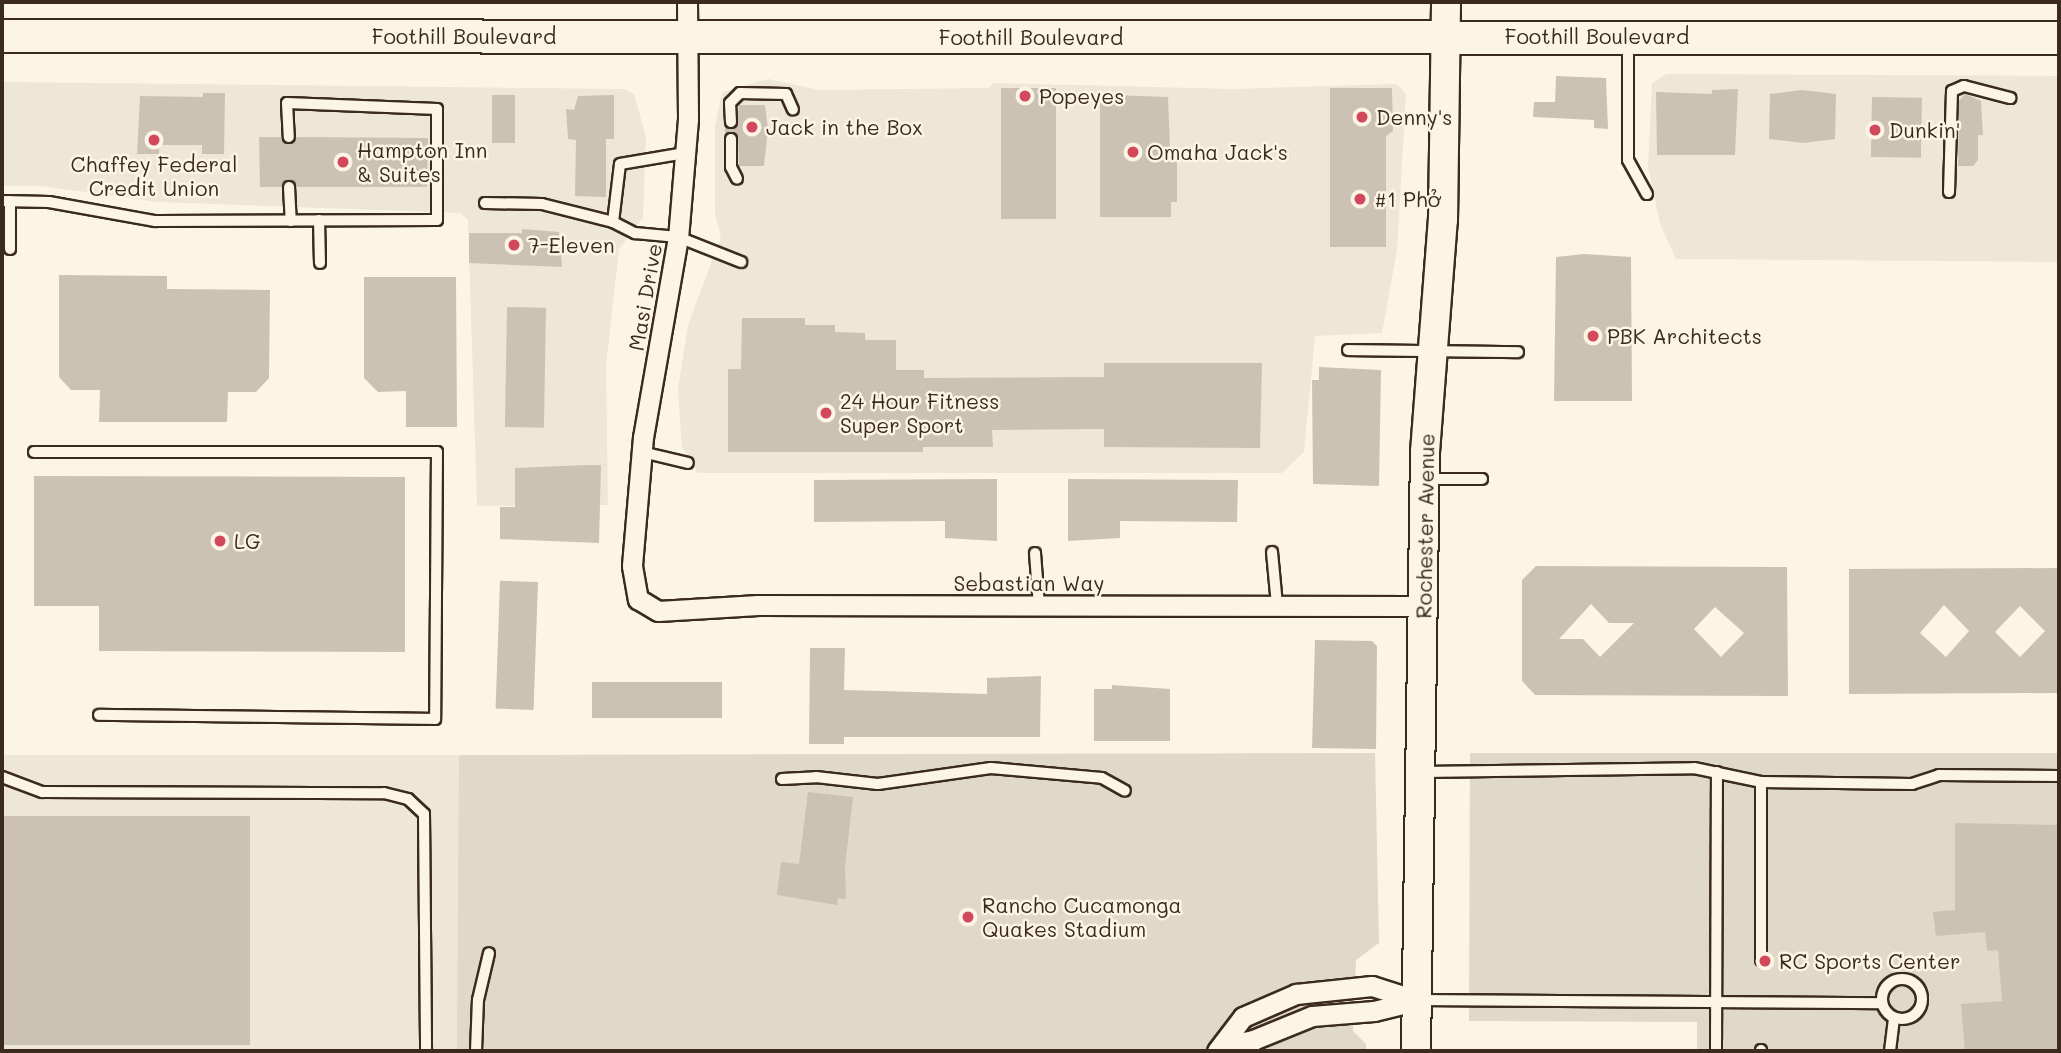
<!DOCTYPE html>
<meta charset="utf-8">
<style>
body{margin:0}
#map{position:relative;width:2061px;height:1053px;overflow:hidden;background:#fcf5e5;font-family:Mali,sans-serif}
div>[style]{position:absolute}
.built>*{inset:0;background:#eee6d6;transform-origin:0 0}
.green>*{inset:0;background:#e0d8c8}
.building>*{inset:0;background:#ccc2b3;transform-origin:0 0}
.roads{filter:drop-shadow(2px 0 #3b2a1e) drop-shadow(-2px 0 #3b2a1e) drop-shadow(0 2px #3b2a1e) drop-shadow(0 -2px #3b2a1e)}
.service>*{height:10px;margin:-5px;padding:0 5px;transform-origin:5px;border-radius:5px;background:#fcf5e5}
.service>.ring{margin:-5px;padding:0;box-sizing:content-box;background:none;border:10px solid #fcf5e5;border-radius:50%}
.minor>*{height:19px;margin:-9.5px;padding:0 9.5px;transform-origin:9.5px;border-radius:9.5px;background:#fcf5e5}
.secondary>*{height:28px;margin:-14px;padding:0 14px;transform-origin:14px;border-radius:14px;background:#fcf5e5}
.primary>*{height:32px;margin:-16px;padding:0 16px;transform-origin:16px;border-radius:16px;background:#fcf5e5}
.dots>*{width:19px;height:19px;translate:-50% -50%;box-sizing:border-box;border:4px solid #fcf5e5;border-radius:50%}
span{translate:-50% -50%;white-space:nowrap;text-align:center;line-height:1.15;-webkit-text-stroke:5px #fcf5e5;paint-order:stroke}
.street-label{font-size:21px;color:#3b2a1e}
.poi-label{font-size:21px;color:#3b2a1e}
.left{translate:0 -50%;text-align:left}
.frame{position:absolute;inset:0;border:4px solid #3b2a1e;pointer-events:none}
</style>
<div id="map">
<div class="built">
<i style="clip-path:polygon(1667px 74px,2059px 76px,2059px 262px,1676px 259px,1660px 224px,1648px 167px,1652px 83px)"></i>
<i style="clip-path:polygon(768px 79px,819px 90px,989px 88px,993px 83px,1233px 89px,1397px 84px,1406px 94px,1397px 250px,1382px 333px,1315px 336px,1304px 452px,1282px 473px,698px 473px,682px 447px,678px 389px,688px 325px,721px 237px,715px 214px,715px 126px,722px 92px)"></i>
<i style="clip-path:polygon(2px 82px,624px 89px,634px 94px,646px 137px,643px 218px,619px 249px,606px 365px,608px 505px,477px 506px,468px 220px,460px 213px,158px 202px,41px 186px,2px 186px)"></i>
<i style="left:2px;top:755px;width:457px;height:296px"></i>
</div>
<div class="green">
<i style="clip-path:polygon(1375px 753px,1379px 943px,1356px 960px,1353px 1031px,1366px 1044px,1366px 1051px,457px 1051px,459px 755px)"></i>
<i style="clip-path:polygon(1470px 753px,2059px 753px,2059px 1051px,1697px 1051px,1697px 1022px,1469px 1021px)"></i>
</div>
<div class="building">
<i style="clip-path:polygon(1556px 76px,1606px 78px,1608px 129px,1594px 128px,1594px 120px,1533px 117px,1534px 102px,1555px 102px)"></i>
<i style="left:1001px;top:88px;width:55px;height:131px"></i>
<i style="clip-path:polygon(1330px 88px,1392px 88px,1393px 131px,1386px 136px,1386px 247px,1330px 247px)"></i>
<i style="clip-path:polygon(1738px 89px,1735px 155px,1657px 155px,1656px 92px,1712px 94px,1712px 90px)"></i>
<i style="clip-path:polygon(1802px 90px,1836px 94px,1835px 139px,1803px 143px,1769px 139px,1770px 94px)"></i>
<i style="clip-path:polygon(203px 93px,225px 93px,224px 154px,202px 154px,202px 145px,159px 145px,159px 154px,137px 154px,140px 96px,203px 97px)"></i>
<i style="clip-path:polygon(1965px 94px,1981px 101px,1983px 135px,1978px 135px,1978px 160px,1973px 166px,1958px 166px,1959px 101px)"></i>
<i style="left:492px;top:95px;width:23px;height:48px"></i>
<i style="clip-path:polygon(614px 95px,614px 139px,606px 139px,606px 197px,575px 196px,576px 140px,568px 139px,566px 109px,574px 110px,578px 96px)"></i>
<i style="clip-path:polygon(1112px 95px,1168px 97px,1170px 148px,1177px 148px,1177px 202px,1171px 202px,1171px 217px,1100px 217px,1100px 100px,1112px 100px)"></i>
<i style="left:1872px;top:97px;width:50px;height:60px;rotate:1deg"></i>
<i style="clip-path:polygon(765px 105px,768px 129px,764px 166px,739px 166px,738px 136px,732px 132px,725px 135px,725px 126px,737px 126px,739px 105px)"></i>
<i style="clip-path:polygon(259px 137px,282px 137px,289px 144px,296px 137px,428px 138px,427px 187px,296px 187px,289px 180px,282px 187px,260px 187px)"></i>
<i style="clip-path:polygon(522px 229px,559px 232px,562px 267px,469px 263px,469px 233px,522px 233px)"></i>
<i style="clip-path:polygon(1584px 254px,1631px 257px,1632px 401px,1554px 401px,1556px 257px)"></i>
<i style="clip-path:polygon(59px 275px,167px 276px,167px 289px,270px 290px,269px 378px,256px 392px,228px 392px,227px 422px,99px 422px,100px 390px,71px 390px,59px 377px)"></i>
<i style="clip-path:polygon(364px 277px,456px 277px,457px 427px,406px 427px,406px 391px,378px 392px,364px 378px)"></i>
<i style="left:507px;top:307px;width:39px;height:120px;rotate:1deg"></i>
<i style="clip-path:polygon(742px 318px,805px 318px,805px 325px,835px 325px,835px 332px,865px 333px,865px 340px,896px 340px,896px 370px,924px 370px,924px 378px,1104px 377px,1104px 363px,1262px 363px,1260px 448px,1104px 447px,1104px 429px,992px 430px,993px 447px,923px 447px,923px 452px,728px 452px,728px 369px,741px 369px)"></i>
<i style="clip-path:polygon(1319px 367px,1381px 370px,1379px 486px,1313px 484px,1312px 380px,1319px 380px)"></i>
<i style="clip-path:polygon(587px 465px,601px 465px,599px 543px,500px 539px,500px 507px,515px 507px,515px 468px)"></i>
<i style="clip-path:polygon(34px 476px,405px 477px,405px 652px,99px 651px,99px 606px,34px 606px)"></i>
<i style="clip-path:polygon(997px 479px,997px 541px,945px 538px,945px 521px,814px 522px,814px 480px)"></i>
<i style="clip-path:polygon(1068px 479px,1238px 480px,1237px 522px,1120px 521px,1120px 538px,1068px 541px)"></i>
<i style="clip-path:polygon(evenodd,1536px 566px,1787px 567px,1788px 696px,1535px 695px,1522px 681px,1522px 580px,1536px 566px,1591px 604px,1609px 623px,1634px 623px,1600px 657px,1583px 639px,1559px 639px,1591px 604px,1536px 566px,1715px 607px,1744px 633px,1721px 657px,1694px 629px,1715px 607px)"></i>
<i style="clip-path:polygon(evenodd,2059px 568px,2059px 693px,1849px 694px,1849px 569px,2059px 568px,1944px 605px,1969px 631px,1946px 657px,1920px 633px,1944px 605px,2059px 568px,2020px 606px,2045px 631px,2020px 657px,1995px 632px,2020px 606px)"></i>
<i style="left:538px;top:582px;width:128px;height:38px;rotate:92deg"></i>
<i style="clip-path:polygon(1315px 640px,1372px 641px,1377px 646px,1376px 749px,1312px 748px)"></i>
<i style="clip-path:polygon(810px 648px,845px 648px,844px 690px,987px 694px,987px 678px,1041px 676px,1040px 737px,844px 737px,844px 744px,809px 744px)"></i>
<i style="left:592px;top:682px;width:130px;height:36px"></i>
<i style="clip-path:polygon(1112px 685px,1170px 689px,1170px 741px,1094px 741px,1094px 689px,1112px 689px)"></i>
<i style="clip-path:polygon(808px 792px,853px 797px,845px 866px,846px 899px,838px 898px,837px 905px,777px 895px,781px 862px,799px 864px)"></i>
<i style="left:2px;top:816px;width:248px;height:229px"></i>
<i style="clip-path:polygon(1955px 823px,2059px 825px,2059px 1051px,1965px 1051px,1961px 1004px,2002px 1001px,1998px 950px,1987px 951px,1985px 932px,1936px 936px,1933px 912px,1955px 910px)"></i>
</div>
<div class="roads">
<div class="service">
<i style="left:1628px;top:41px;width:119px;rotate:90deg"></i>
<i style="left:1628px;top:160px;width:39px;rotate:61deg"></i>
<i style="left:731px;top:122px;width:19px;rotate:-93deg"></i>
<i style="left:730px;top:103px;width:14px;rotate:-45deg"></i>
<i style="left:740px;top:93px;width:46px;rotate:1.2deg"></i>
<i style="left:786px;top:94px;width:17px;rotate:66deg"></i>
<i style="left:731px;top:139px;width:28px;rotate:90deg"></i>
<i style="left:731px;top:167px;width:13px;rotate:63deg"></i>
<i style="left:289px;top:187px;width:34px;rotate:87deg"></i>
<i style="left:1949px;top:192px;width:101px;rotate:-88.3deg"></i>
<i style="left:1952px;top:91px;width:13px;rotate:-23deg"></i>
<i style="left:1964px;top:86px;width:48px;rotate:14.6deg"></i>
<i style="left:2px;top:201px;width:47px;rotate:1.2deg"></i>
<i style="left:49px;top:202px;width:108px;rotate:10.2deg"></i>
<i style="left:155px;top:221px;width:282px;rotate:-0.2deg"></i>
<i style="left:437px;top:220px;width:111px;rotate:-90deg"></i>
<i style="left:437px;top:109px;width:150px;rotate:-177.7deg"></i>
<i style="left:287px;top:103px;width:34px;rotate:87deg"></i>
<i style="left:10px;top:201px;width:48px;rotate:90deg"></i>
<i style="left:485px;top:203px;width:57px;rotate:1deg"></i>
<i style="left:542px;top:204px;width:73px;rotate:14.2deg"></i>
<i style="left:613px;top:222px;width:25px;rotate:27deg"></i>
<i style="left:635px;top:233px;width:43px;rotate:5.3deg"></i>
<i style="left:678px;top:237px;width:68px;rotate:21.6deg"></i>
<i style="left:319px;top:220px;width:43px;rotate:88.7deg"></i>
<i style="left:613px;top:222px;width:58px;rotate:-83.1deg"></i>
<i style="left:620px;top:164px;width:66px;rotate:-9.6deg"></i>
<i style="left:1348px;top:350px;width:170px;rotate:0.7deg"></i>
<i style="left:34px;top:452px;width:403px"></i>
<i style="left:437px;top:452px;width:267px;rotate:90.4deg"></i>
<i style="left:435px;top:719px;width:336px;rotate:-179.3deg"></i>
<i style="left:642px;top:452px;width:47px;rotate:13.4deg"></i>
<i style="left:1426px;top:479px;width:56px"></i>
<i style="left:1272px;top:552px;width:53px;rotate:84.6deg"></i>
<i style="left:1035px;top:553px;width:53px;rotate:85.7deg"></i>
<i style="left:1422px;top:772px;width:272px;rotate:-0.8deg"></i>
<i style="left:1694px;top:768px;width:68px;rotate:11.8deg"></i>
<i style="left:1761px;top:782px;width:151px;rotate:0.8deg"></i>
<i style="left:1912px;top:784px;width:28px;rotate:-18deg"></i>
<i style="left:1939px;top:775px;width:120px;rotate:0.5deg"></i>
<i style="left:2px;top:777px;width:43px;rotate:20.6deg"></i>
<i style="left:42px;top:792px;width:342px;rotate:0.2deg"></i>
<i style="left:384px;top:793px;width:25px;rotate:14deg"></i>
<i style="left:408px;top:799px;width:22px;rotate:43deg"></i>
<i style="left:424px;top:814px;width:237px;rotate:89.5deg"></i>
<i style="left:782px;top:779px;width:34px;rotate:-3deg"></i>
<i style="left:816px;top:777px;width:62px;rotate:6.4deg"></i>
<i style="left:878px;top:784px;width:114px;rotate:-8.1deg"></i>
<i style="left:991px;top:768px;width:111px;rotate:5.1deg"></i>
<i style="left:1102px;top:778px;width:26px;rotate:29deg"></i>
<i style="left:1761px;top:960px;width:178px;rotate:-90deg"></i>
<i class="ring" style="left:1882px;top:979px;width:30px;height:30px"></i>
<i style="left:1420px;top:1000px;width:462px;rotate:0.4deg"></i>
<i style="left:1761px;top:1050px;width:1px;rotate:90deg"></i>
<i style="left:476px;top:1051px;width:51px;rotate:-87.8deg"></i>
<i style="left:478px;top:1000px;width:48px;rotate:-76.8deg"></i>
<i style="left:1716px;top:1051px;width:279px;rotate:-89.8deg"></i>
<i style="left:1890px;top:1051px;width:33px;rotate:-83deg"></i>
</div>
<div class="minor">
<i style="left:687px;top:2px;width:117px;rotate:89.5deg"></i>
<i style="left:688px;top:119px;width:118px;rotate:94.8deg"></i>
<i style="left:678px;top:237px;width:203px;rotate:99.9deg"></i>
<i style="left:643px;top:437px;width:129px;rotate:94.9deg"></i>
<i style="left:632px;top:566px;width:34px;rotate:80deg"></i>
<i style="left:638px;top:599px;width:23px;rotate:31deg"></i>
<i style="left:658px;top:611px;width:100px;rotate:-3.4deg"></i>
<i style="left:758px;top:605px;width:666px;rotate:0.09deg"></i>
<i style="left:1223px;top:1046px;width:31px;rotate:-11deg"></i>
<i style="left:1253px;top:1040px;width:64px;rotate:-22.1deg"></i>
<i style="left:1312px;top:1016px;width:62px;rotate:-4.6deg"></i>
<i style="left:1374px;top:1011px;width:42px;rotate:-13.7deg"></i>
<i style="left:1217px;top:1051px;width:43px;rotate:-52.6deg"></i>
<i style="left:1243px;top:1017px;width:58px;rotate:-23.5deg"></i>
<i style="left:1296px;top:994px;width:76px;rotate:-6deg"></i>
<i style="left:1372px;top:986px;width:46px;rotate:17.7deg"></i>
</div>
<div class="secondary">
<i style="left:1416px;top:1051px;width:599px;rotate:-89.14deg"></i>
<i style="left:1425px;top:452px;width:233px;rotate:-85.6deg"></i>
<i style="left:1443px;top:220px;width:218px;rotate:-89.2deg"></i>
</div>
<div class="primary">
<i style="left:2px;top:36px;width:2057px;rotate:0.06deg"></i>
</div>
</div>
<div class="dots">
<i style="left:1025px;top:96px;background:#d1495b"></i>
<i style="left:1362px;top:117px;background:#d1495b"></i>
<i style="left:752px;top:127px;background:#d1495b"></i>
<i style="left:1875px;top:130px;background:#d1495b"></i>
<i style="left:154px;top:140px;background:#d1495b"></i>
<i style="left:1133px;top:152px;background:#d1495b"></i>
<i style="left:343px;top:162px;background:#d1495b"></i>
<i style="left:1360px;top:199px;background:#d1495b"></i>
<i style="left:514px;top:245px;background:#d1495b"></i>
<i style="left:1593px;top:336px;background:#d1495b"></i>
<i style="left:826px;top:413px;background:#d1495b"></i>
<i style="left:220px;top:541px;background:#d1495b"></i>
<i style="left:968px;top:917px;background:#d1495b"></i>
<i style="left:1765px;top:961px;background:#d1495b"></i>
</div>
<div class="street-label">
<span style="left:464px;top:36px">Foothill Boulevard</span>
<span style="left:1597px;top:36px">Foothill Boulevard</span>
<span style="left:1031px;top:37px">Foothill Boulevard</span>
<span style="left:645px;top:297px;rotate:-80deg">Masi Drive</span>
<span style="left:1425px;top:526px;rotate:-89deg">Rochester Avenue</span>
<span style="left:1029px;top:583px">Sebastian Way</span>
</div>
<div class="poi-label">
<span class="left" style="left:1039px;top:96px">Popeyes</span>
<span class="left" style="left:1376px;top:117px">Denny's</span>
<span class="left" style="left:766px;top:127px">Jack in the Box</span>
<span class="left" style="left:1889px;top:130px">Dunkin'</span>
<span class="left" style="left:357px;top:162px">Hampton Inn<br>&amp; Suites</span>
<span class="left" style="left:1147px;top:152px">Omaha Jack's</span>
<span style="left:154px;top:176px">Chaffey Federal<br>Credit Union</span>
<span class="left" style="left:1374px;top:199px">#1 Phở</span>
<span class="left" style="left:528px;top:245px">7-Eleven</span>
<span class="left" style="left:1607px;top:336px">PBK Architects</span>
<span class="left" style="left:840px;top:413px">24 Hour Fitness<br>Super Sport</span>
<span class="left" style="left:234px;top:541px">LG</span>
<span class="left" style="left:982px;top:917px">Rancho Cucamonga<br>Quakes Stadium</span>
<span class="left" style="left:1779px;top:961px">RC Sports Center</span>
</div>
<div class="frame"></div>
</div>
